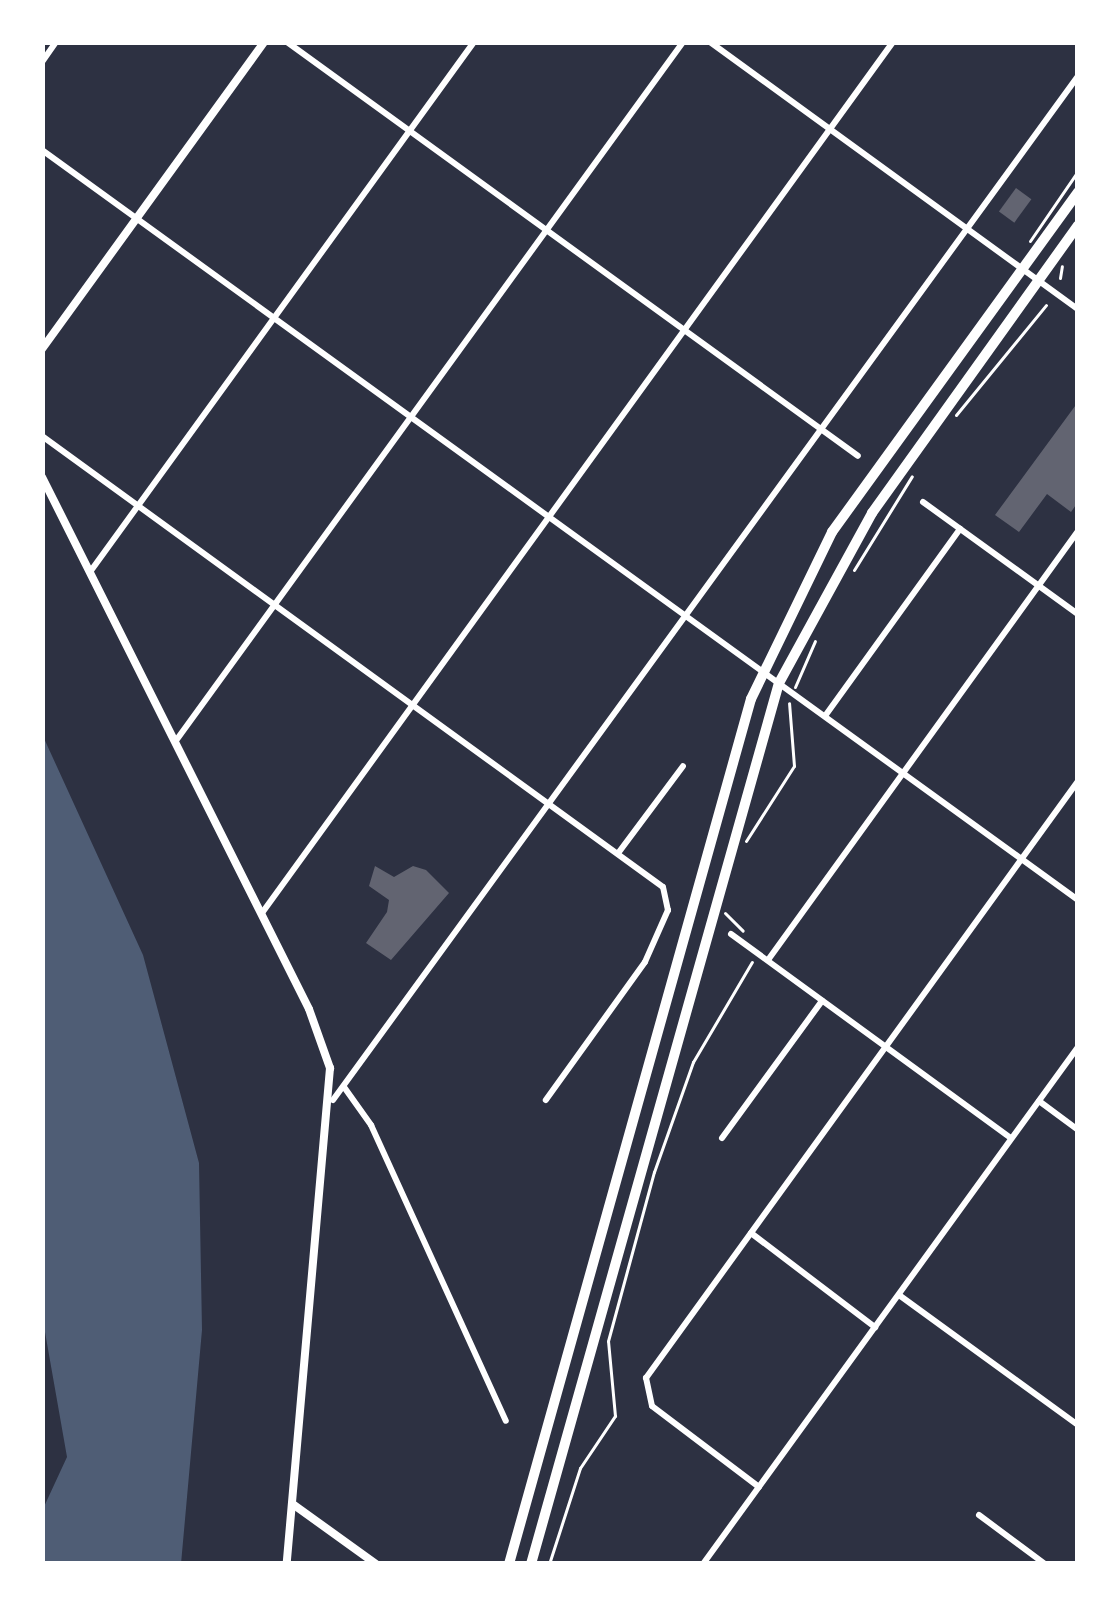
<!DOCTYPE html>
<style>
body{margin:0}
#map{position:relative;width:1120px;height:1606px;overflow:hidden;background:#2d3142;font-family:"PT Sans",sans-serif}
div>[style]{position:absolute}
.water>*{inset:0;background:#4f5d75}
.building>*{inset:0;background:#626471;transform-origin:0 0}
.path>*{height:3px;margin:-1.5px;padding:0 1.5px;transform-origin:1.5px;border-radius:1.5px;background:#fff}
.minor>*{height:6px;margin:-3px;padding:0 3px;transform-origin:3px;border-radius:3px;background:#fff}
.tertiary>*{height:8px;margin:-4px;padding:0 4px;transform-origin:4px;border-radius:4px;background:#fff}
.trunk>*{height:10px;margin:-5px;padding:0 5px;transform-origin:5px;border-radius:5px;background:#fff}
span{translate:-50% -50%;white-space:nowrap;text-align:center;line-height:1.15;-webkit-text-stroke:12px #fff;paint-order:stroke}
.frame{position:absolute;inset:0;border:45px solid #fff;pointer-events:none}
</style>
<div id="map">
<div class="water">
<i style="clip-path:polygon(42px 734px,143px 955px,199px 1163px,202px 1330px,181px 1564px,42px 1564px,42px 1511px,67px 1457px,42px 1315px)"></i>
</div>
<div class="building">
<i style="left:1016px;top:188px;width:19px;height:29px;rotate:36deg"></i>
<i style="clip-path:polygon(1078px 402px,1078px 502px,1071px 512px,1047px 494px,1019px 532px,995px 515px)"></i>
<i style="clip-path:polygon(375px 866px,394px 877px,413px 866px,426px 870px,449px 893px,391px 960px,366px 943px,387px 912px,389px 900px,369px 886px)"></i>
</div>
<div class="path">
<i style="left:1030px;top:241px;width:85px;rotate:-55.6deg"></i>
<i style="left:1060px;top:278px;width:12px;rotate:-81deg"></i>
<i style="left:956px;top:415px;width:142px;rotate:-50.7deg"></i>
<i style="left:854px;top:570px;width:110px;rotate:-58.3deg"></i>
<i style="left:795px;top:687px;width:50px;rotate:-66.5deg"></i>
<i style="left:746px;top:841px;width:89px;rotate:-57.4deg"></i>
<i style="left:794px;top:766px;width:63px;rotate:-94.5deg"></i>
<i style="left:725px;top:913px;width:25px;rotate:45deg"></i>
<i style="left:549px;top:1564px;width:101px;rotate:-72.1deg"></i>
<i style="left:580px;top:1468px;width:63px;rotate:-56.1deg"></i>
<i style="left:615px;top:1416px;width:75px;rotate:-95.3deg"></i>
<i style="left:608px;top:1341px;width:175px;rotate:-74.8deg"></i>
<i style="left:654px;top:1172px;width:117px;rotate:-70.5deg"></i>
<i style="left:693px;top:1062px;width:116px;rotate:-59.5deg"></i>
</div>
<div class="minor">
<i style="left:287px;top:42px;width:705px;rotate:35.94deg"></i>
<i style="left:710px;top:42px;width:455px;rotate:36deg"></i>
<i style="left:42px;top:62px;width:24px;rotate:-55deg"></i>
<i style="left:42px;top:150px;width:1279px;rotate:35.9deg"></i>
<i style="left:42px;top:436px;width:767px;rotate:35.99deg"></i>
<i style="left:663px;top:887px;width:24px;rotate:78deg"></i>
<i style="left:668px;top:910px;width:57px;rotate:113.9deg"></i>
<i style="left:645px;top:962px;width:170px;rotate:125.7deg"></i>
<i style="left:923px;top:502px;width:191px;rotate:35.9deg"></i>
<i style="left:90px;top:572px;width:654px;rotate:-54.08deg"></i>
<i style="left:825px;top:716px;width:231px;rotate:-54.2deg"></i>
<i style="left:175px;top:742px;width:865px;rotate:-54.03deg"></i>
<i style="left:619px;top:852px;width:107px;rotate:-53.3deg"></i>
<i style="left:262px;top:913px;width:1076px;rotate:-54.08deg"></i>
<i style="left:731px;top:934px;width:346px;rotate:36.1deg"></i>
<i style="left:768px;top:960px;width:529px;rotate:-54.15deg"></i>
<i style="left:344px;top:1087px;width:47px;rotate:54.6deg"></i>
<i style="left:371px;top:1125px;width:325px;rotate:65.5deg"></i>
<i style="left:333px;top:1100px;width:1266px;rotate:-53.96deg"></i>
<i style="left:1039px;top:1101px;width:49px;rotate:36.6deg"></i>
<i style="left:722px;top:1138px;width:170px;rotate:-53.9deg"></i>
<i style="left:751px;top:1233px;width:156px;rotate:37.2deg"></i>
<i style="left:899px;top:1295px;width:221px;rotate:36deg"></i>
<i style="left:759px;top:1487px;width:134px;rotate:-142.9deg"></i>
<i style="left:652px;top:1406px;width:29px;rotate:-102deg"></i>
<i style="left:646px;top:1378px;width:737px;rotate:-54.11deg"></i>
<i style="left:979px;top:1515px;width:82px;rotate:36.6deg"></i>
<i style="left:703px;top:1564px;width:639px;rotate:-54.05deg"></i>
</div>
<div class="tertiary">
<i style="left:42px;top:349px;width:379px;rotate:-54.1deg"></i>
<i style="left:42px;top:477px;width:595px;rotate:63.35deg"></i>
<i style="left:309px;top:1009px;width:63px;rotate:70.4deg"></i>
<i style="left:330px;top:1068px;width:498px;rotate:95deg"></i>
<i style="left:294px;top:1505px;width:101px;rotate:35.7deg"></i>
</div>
<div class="trunk">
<i style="left:509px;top:1564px;width:898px;rotate:-74.37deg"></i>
<i style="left:751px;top:699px;width:186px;rotate:-64.1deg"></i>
<i style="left:832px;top:532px;width:420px;rotate:-54.1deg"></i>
<i style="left:531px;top:1564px;width:915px;rotate:-74.28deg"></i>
<i style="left:779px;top:683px;width:194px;rotate:-61.3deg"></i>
<i style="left:872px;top:513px;width:354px;rotate:-54.4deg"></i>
</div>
<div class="frame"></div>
</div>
